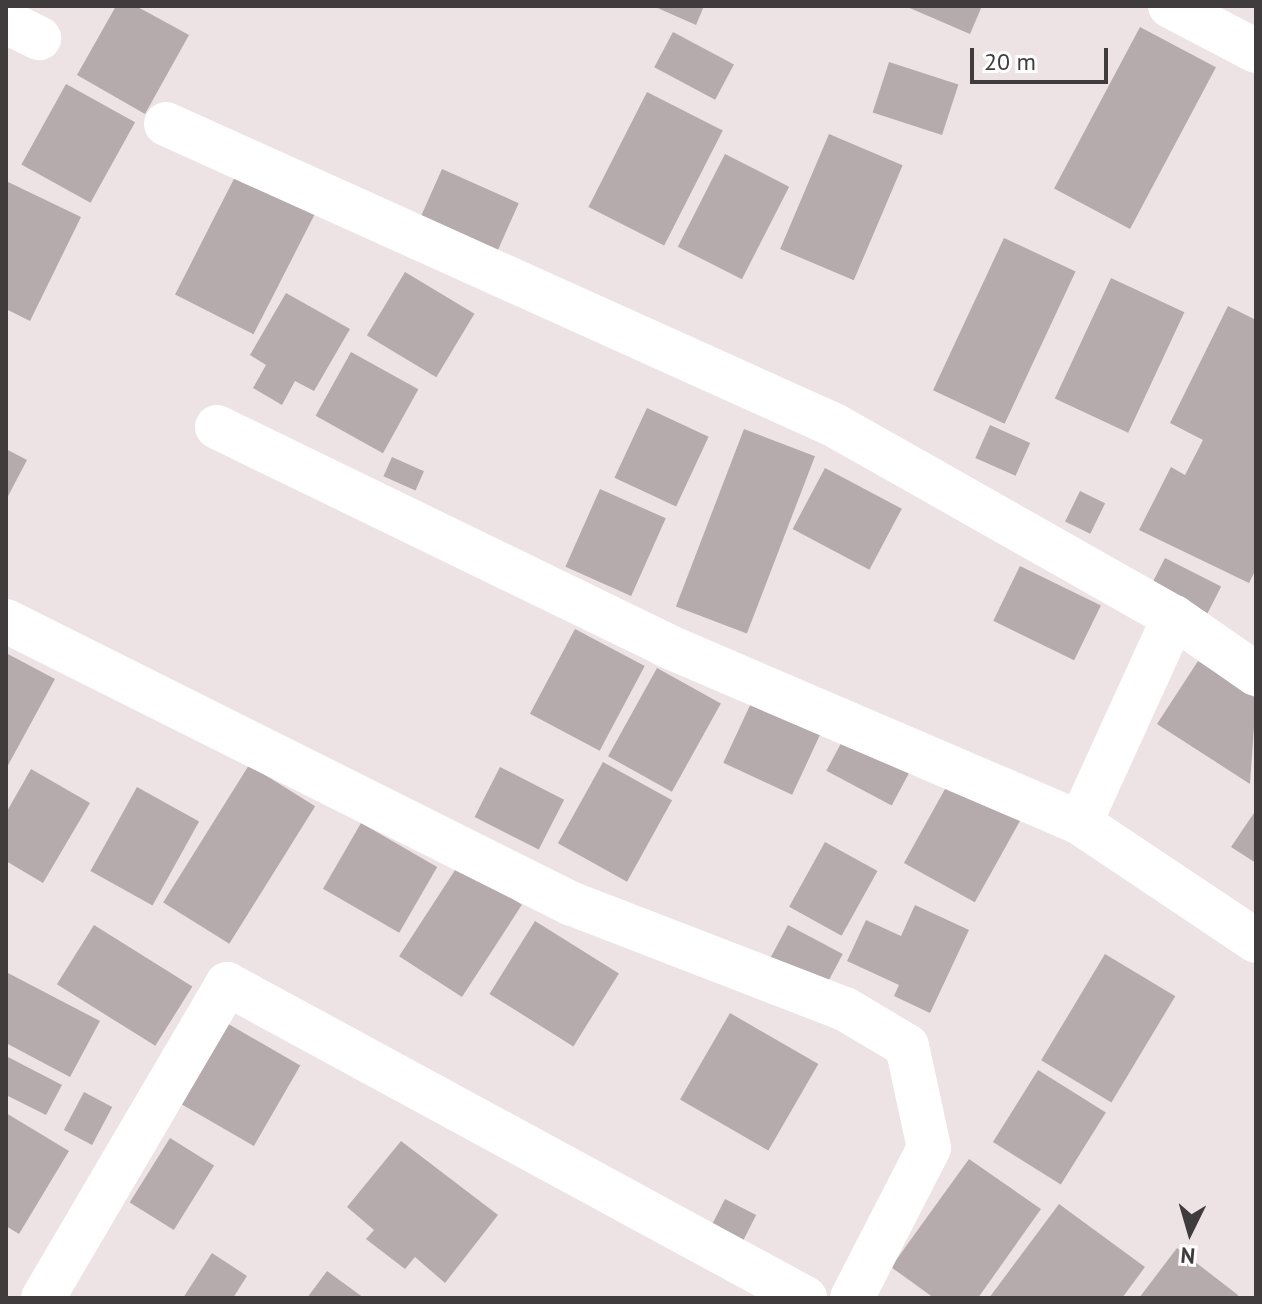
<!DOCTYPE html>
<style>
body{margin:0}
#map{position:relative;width:1262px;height:1304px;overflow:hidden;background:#ede2e4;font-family:"PT Sans",sans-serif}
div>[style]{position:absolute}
.building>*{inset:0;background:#b5abad;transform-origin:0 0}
.minor>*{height:44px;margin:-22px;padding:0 22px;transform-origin:22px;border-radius:22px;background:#fff}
span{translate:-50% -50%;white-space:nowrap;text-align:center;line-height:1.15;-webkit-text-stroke:7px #fff;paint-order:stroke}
.frame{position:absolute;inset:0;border:8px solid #403b3c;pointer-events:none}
.north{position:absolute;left:1150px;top:1192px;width:80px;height:80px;-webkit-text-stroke:6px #fff;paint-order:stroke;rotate:185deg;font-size:22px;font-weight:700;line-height:32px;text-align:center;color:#403b3c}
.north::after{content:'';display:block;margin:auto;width:28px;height:36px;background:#403b3c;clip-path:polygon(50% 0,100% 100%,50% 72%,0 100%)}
.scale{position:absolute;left:970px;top:48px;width:138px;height:36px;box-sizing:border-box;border:4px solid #403b3c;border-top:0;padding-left:10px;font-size:24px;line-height:28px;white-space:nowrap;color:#403b3c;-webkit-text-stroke:6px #fff;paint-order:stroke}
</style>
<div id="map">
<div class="building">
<i style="clip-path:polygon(116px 6px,136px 6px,189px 35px,145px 114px,77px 75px)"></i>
<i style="clip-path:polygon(653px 6px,704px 6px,696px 25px)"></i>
<i style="clip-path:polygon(905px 6px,982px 6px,970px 34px)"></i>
<i style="left:1140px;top:27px;width:86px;height:183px;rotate:28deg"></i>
<i style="left:673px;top:32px;width:69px;height:40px;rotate:28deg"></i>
<i style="left:889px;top:62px;width:73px;height:53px;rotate:18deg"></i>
<i style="left:66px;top:84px;width:79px;height:92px;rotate:29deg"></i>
<i style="left:647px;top:92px;width:85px;height:129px;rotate:27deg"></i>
<i style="left:829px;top:134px;width:80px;height:125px;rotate:23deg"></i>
<i style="left:725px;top:154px;width:72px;height:104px;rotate:27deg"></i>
<i style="left:240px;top:167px;width:88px;height:143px;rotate:27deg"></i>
<i style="left:442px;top:169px;width:84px;height:55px;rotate:24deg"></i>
<i style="clip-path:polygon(6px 181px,81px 217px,30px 321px,6px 309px)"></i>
<i style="left:1004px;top:238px;width:79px;height:168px;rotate:25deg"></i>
<i style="left:405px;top:272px;width:81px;height:74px;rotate:31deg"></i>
<i style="left:1111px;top:278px;width:81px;height:133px;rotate:25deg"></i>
<i style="clip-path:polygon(286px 293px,350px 329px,314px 391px,295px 381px,282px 405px,253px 388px,266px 365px,250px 355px)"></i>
<i style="clip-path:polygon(1228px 306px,1256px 320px,1256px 569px,1249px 583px,1139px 530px,1171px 467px,1185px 475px,1203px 440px,1170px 423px)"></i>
<i style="left:351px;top:352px;width:77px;height:73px;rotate:29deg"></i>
<i style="left:647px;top:408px;width:68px;height:77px;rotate:25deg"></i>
<i style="left:990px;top:425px;width:44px;height:36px;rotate:24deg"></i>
<i style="left:744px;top:429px;width:76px;height:190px;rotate:21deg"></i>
<i style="clip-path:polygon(6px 449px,27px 460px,6px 500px)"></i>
<i style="left:392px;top:457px;width:35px;height:21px;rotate:24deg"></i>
<i style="left:825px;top:468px;width:87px;height:69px;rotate:28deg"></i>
<i style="left:600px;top:489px;width:72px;height:85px;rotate:24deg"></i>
<i style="left:1080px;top:491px;width:28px;height:34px;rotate:26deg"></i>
<i style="left:1165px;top:558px;width:63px;height:30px;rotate:27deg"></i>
<i style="left:1020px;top:566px;width:90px;height:61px;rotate:26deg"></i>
<i style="left:575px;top:629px;width:79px;height:96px;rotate:28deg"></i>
<i style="clip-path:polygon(6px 653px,55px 679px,6px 769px)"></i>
<i style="clip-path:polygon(1198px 661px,1256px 698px,1250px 784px,1157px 724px)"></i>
<i style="left:657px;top:668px;width:73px;height:101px;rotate:29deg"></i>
<i style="left:752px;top:701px;width:76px;height:68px;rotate:25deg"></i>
<i style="left:847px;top:732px;width:74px;height:44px;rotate:28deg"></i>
<i style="left:603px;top:762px;width:79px;height:93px;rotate:29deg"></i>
<i style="left:249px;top:765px;width:78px;height:162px;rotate:32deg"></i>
<i style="left:500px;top:767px;width:72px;height:56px;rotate:27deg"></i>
<i style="clip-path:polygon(31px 769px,90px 803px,43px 883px,6px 861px,6px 813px)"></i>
<i style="left:950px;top:780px;width:81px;height:95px;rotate:29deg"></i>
<i style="left:137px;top:787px;width:71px;height:96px;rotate:29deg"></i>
<i style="clip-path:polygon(1256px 810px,1256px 863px,1231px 847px)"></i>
<i style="left:361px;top:823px;width:88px;height:76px;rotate:30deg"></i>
<i style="left:825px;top:842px;width:60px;height:74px;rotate:29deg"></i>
<i style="left:459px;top:864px;width:75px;height:110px;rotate:33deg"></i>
<i style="clip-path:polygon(915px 905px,969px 930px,930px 1013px,894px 996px,899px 985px,847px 961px,866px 920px,901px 936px)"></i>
<i style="left:535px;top:921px;width:99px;height:86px;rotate:32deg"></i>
<i style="left:94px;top:925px;width:116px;height:70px;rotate:32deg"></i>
<i style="left:788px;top:925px;width:62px;height:46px;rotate:28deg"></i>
<i style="left:1105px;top:954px;width:82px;height:124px;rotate:31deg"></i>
<i style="clip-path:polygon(6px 972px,100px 1021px,70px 1077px,6px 1043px)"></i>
<i style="left:730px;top:1013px;width:102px;height:100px;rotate:30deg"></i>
<i style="left:225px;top:1022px;width:87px;height:93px;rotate:30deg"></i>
<i style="clip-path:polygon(6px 1056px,62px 1085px,46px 1115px,6px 1095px)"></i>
<i style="left:1038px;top:1070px;width:80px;height:85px;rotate:32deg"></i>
<i style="left:84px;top:1092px;width:32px;height:43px;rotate:28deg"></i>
<i style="clip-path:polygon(6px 1113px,69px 1151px,19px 1234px,6px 1226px)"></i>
<i style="left:170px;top:1138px;width:52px;height:76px;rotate:32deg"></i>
<i style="clip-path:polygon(401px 1141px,498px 1215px,445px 1283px,415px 1257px,405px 1269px,366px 1239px,374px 1230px,347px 1207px)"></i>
<i style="clip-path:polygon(969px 1159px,1041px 1209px,978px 1298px,934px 1298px,891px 1267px)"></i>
<i style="left:725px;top:1199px;width:35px;height:34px;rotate:27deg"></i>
<i style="clip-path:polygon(1059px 1204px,1145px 1267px,1122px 1298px,989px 1298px)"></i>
<i style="clip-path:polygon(1177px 1248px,1238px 1295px,1237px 1298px,1139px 1298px)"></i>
<i style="clip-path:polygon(212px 1253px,247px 1276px,233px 1298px,183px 1298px)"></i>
<i style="clip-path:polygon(327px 1271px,364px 1298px,307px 1298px)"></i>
</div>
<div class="minor">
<i style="left:1170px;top:6px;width:97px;rotate:27.6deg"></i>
<i style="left:6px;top:22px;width:37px;rotate:26deg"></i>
<i style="left:166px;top:124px;width:733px;rotate:24.26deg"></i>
<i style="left:834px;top:425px;width:390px;rotate:29.5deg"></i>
<i style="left:1174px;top:617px;width:226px;rotate:114.5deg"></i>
<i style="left:217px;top:427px;width:498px;rotate:25.9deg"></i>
<i style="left:665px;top:645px;width:452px;rotate:23.2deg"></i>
<i style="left:1080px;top:823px;width:212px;rotate:33.8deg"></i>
<i style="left:1174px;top:617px;width:100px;rotate:34.8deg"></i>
<i style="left:6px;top:621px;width:631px;rotate:26.57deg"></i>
<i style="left:570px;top:903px;width:295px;rotate:21.1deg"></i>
<i style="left:845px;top:1009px;width:72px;rotate:30.8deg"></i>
<i style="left:907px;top:1046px;width:104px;rotate:77.8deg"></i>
<i style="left:929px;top:1148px;width:169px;rotate:117.2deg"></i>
<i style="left:43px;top:1298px;width:364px;rotate:-59.6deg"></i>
<i style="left:227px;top:984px;width:658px;rotate:28.51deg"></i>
</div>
<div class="frame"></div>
<div class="north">N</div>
<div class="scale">20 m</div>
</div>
